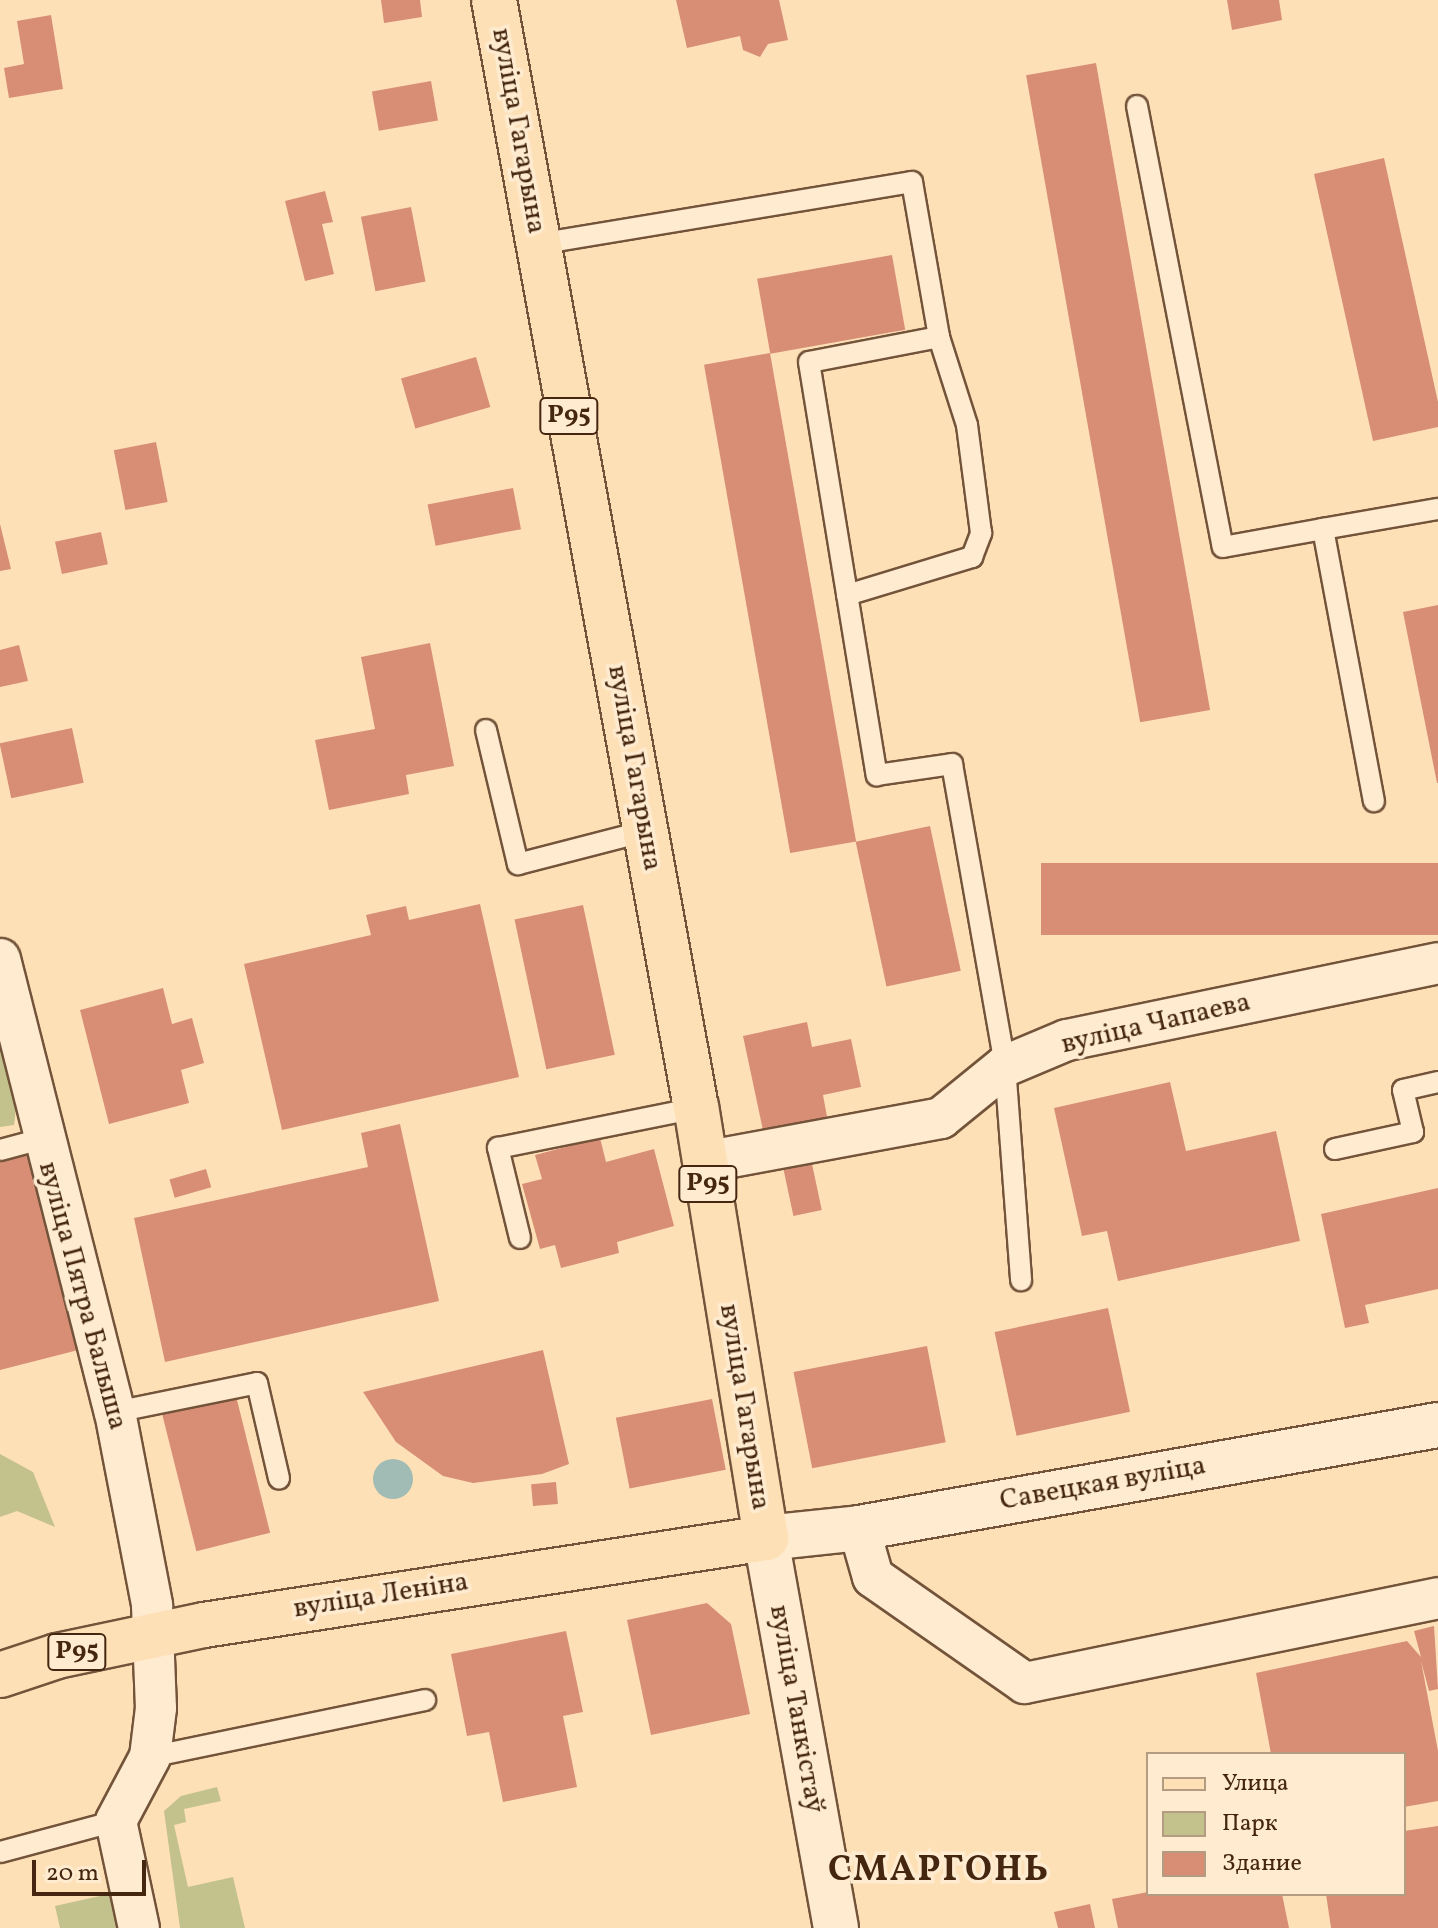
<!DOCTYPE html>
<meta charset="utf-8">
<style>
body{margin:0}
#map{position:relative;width:1438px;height:1928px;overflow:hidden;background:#fee0b7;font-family:Vollkorn,serif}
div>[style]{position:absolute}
.green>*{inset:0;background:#c3c18c}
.water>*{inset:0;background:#a1bcb5}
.round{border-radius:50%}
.building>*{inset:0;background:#d78e74;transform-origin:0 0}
.roads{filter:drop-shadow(2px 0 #73543a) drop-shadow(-2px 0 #73543a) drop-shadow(0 2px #73543a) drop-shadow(0 -2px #73543a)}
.lane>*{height:20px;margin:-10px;padding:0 10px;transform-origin:10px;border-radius:10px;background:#feebd0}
.street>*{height:40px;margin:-20px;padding:0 20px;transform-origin:20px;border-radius:20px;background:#feebd0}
.secondary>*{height:44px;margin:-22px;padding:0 22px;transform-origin:22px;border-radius:22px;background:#feebd0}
.primary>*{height:44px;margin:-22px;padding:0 22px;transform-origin:22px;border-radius:22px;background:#fee0b7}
span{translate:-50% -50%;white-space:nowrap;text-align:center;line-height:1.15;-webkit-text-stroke:7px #feebd0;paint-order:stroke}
.shield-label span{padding:2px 6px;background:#feebd0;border:2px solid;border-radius:6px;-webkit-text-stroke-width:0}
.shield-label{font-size:26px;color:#452610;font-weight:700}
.street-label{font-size:28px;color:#452610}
.district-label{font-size:36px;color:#452610;font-weight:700;letter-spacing:2px}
.legend{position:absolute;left:1146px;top:1752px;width:260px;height:144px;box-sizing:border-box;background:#feebd0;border:2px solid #b49c83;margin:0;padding:10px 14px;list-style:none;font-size:24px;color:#452610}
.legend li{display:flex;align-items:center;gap:16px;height:40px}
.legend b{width:40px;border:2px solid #b49c83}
.scale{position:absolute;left:32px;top:1860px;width:114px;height:36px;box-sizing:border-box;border:4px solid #452610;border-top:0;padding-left:10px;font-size:24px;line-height:28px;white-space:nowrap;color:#452610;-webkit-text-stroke:6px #feebd0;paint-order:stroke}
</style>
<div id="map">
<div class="green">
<i style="clip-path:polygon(0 1022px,17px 1099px,14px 1125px,0 1127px)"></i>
<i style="clip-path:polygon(0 1454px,33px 1472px,55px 1527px,17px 1511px,0 1517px)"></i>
<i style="clip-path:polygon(217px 1787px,221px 1801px,184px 1809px,186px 1822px,174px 1825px,188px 1887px,233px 1877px,245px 1928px,180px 1928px,164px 1811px,181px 1796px)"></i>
<i style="clip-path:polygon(109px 1894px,117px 1928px,60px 1928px,55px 1906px)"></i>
</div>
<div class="water">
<i class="round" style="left:373px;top:1459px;width:40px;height:40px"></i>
</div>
<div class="building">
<i style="clip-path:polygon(381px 0,420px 0,422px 17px,384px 23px)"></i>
<i style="clip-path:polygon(676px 0,779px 0,788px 40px,768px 44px,760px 57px,743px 50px,740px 36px,687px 48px)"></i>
<i style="clip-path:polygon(1227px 0,1279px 0,1282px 20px,1232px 30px)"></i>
<i style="clip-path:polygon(51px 15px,63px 89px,9px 98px,4px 68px,24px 64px,17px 21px)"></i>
<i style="left:1096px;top:63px;width:657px;height:71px;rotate:80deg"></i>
<i style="left:431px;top:81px;width:40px;height:60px;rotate:80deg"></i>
<i style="clip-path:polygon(1384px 158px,1438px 402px,1438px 427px,1373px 441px,1314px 174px)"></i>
<i style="clip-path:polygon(325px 191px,333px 222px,322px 224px,334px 274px,305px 281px,285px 201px)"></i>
<i style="left:411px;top:207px;width:76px;height:51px;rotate:79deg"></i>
<i style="left:892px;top:255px;width:76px;height:137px;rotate:80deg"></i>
<i style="left:770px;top:353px;width:496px;height:67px;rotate:80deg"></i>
<i style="left:476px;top:357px;width:52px;height:78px;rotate:74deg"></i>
<i style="left:156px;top:442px;width:61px;height:43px;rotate:79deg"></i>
<i style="left:513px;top:488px;width:42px;height:87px;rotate:79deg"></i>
<i style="clip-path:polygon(0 524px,11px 569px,0 571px)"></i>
<i style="left:101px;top:532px;width:33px;height:47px;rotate:78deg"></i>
<i style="clip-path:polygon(1438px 605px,1438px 783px,1437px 783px,1403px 612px)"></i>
<i style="clip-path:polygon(430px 643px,454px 766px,406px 775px,409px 794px,329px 810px,315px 740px,375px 729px,361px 657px)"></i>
<i style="clip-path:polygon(19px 645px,28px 681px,0 687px,0 650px)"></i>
<i style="left:72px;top:728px;width:56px;height:74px;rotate:78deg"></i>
<i style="left:930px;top:826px;width:148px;height:76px;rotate:78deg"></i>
<i style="left:1438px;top:863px;width:72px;height:397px;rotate:90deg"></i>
<i style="clip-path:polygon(480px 904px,519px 1077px,282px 1130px,244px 964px,371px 935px,366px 915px,406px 906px,409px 920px)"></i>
<i style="left:583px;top:905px;width:153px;height:70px;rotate:78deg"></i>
<i style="clip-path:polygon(163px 988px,172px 1024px,192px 1018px,204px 1063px,181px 1070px,189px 1103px,109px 1124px,80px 1010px)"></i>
<i style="clip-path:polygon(807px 1022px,812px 1047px,851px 1039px,861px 1087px,823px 1095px,828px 1122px,764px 1135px,743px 1036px)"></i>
<i style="clip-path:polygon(1170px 1082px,1186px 1151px,1276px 1131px,1300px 1241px,1118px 1281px,1107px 1231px,1082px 1236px,1054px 1108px)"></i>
<i style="clip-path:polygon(400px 1124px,439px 1301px,165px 1362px,134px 1218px,368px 1167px,361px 1133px)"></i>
<i style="clip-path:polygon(600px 1138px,606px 1162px,654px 1149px,674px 1226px,617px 1242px,619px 1253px,561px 1268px,555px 1245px,540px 1249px,522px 1184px,542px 1179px,535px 1155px)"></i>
<i style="clip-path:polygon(40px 1148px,90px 1347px,0 1370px,0 1158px)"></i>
<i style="left:812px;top:1164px;width:47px;height:29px;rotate:78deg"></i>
<i style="left:206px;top:1169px;width:19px;height:38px;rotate:74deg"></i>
<i style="clip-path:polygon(1438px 1188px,1438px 1289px,1365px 1305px,1369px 1323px,1345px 1328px,1321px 1214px)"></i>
<i style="left:1108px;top:1308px;width:106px;height:116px;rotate:78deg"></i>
<i style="left:927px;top:1346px;width:98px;height:136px;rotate:79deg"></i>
<i style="clip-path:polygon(543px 1350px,569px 1464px,542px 1474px,473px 1483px,443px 1476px,396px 1442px,363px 1392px)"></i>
<i style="left:236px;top:1396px;width:141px;height:76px;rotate:76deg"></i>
<i style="left:712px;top:1399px;width:72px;height:98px;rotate:79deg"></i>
<i style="left:556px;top:1482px;width:22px;height:25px;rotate:85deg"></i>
<i style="clip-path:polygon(707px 1603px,731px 1624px,750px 1714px,651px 1735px,627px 1620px)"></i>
<i style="clip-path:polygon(1434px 1626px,1438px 1689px,1429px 1691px,1421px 1661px,1438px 1751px,1438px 1801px,1404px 1807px,1404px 1754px,1271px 1754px,1256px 1673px,1407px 1641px,1421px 1657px,1414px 1631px)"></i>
<i style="clip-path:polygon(566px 1631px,583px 1712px,563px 1716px,577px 1787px,503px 1802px,489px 1732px,467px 1736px,451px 1654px)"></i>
<i style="clip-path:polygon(1438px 1826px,1438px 1928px,1331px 1928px,1326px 1894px,1404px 1894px,1404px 1831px)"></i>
<i style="clip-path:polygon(1148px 1892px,1282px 1894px,1289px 1928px,1118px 1928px,1112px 1899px)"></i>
<i style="clip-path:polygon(1090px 1904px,1095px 1928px,1058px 1928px,1054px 1912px)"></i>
</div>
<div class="roads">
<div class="lane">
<i style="left:1137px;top:106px;width:449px;rotate:79deg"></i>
<i style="left:1223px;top:547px;width:102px;rotate:-10.2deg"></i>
<i style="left:1323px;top:529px;width:277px;rotate:79.4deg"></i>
<i style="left:538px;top:244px;width:379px;rotate:-9.4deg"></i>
<i style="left:912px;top:182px;width:157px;rotate:80.1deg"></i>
<i style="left:939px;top:337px;width:132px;rotate:169.1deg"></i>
<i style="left:809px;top:362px;width:419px;rotate:80.7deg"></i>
<i style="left:877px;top:775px;width:76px;rotate:-8.3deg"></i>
<i style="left:952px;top:764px;width:307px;rotate:80deg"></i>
<i style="left:1005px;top:1066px;width:215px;rotate:85.7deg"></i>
<i style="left:1323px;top:529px;width:117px;rotate:-9.9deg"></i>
<i style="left:847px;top:595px;width:131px;rotate:-16.9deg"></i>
<i style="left:972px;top:557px;width:26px;rotate:-69deg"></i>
<i style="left:981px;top:533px;width:109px;rotate:-97.4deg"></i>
<i style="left:967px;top:425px;width:92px;rotate:-107.7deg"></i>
<i style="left:486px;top:730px;width:138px;rotate:76.6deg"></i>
<i style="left:518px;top:864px;width:132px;rotate:-14.5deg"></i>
<i style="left:1335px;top:1149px;width:80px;rotate:-12.3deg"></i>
<i style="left:1413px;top:1132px;width:43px;rotate:-103.4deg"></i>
<i style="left:1403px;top:1090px;width:36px;rotate:-13deg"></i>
<i style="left:0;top:1150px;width:42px;rotate:-15deg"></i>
<i style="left:520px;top:1238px;width:93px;rotate:-103.7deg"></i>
<i style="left:498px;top:1148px;width:202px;rotate:-11.4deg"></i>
<i style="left:115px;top:1412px;width:145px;rotate:-11.5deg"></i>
<i style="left:257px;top:1383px;width:98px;rotate:77deg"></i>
<i style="left:150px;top:1757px;width:281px;rotate:-11.7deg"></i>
<i style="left:0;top:1852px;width:120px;rotate:-15deg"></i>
</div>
<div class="street">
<i style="left:0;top:959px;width:467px;rotate:75.8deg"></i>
<i style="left:115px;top:1412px;width:197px;rotate:79.1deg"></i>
<i style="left:152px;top:1605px;width:103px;rotate:87.8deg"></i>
<i style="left:156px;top:1708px;width:49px;rotate:97deg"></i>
<i style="left:150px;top:1757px;width:72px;rotate:118deg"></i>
<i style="left:116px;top:1821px;width:109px;rotate:77.9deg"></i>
<i style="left:704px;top:1162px;width:241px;rotate:-10.5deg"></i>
<i style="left:941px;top:1118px;width:82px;rotate:-39.1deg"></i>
<i style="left:1005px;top:1066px;width:67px;rotate:-22.8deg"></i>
<i style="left:1067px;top:1040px;width:379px;rotate:-11.7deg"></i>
<i style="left:859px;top:1528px;width:51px;rotate:74.1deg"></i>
<i style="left:873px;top:1577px;width:185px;rotate:34.9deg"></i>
<i style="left:1025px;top:1683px;width:422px;rotate:-11.6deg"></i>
</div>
<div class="secondary">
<i style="left:836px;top:1928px;width:396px;rotate:-100.2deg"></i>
<i style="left:766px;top:1538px;width:94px;rotate:-6.1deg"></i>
<i style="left:859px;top:1528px;width:588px;rotate:-10.09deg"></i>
</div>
<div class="primary">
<i style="left:0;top:1675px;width:60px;rotate:-18.4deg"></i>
<i style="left:57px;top:1656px;width:150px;rotate:-11.9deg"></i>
<i style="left:204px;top:1625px;width:569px;rotate:-8.8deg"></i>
<i style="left:766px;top:1538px;width:436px;rotate:-99.2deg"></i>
<i style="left:696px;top:1108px;width:1126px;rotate:-100.33deg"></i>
</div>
</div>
<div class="shield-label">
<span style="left:569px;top:416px">Р95</span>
<span style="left:708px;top:1184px">Р95</span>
<span style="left:77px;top:1652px">Р95</span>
</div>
<div class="street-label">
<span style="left:518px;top:131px;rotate:80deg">вуліца Гагарына</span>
<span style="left:634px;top:768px;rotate:80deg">вуліца Гагарына</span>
<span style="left:1156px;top:1024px;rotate:-13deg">вуліца Чапаева</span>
<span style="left:82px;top:1296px;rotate:75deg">вуліца Пятра Балыша</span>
<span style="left:744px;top:1407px;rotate:81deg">вуліца Гагарына</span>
<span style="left:1103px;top:1484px;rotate:-10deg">Савецкая вуліца</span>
<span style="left:381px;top:1596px;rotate:-9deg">вуліца Леніна</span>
<span style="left:796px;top:1709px;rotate:80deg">вуліца Танкістаў</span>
</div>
<div class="district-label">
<span style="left:939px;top:1872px">СМАРГОНЬ</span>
</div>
<ul class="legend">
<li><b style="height:10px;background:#fee0b7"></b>Улица</li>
<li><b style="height:22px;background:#c3c18c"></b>Парк</li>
<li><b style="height:22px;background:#d78e74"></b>Здание</li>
</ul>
<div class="scale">20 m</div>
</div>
